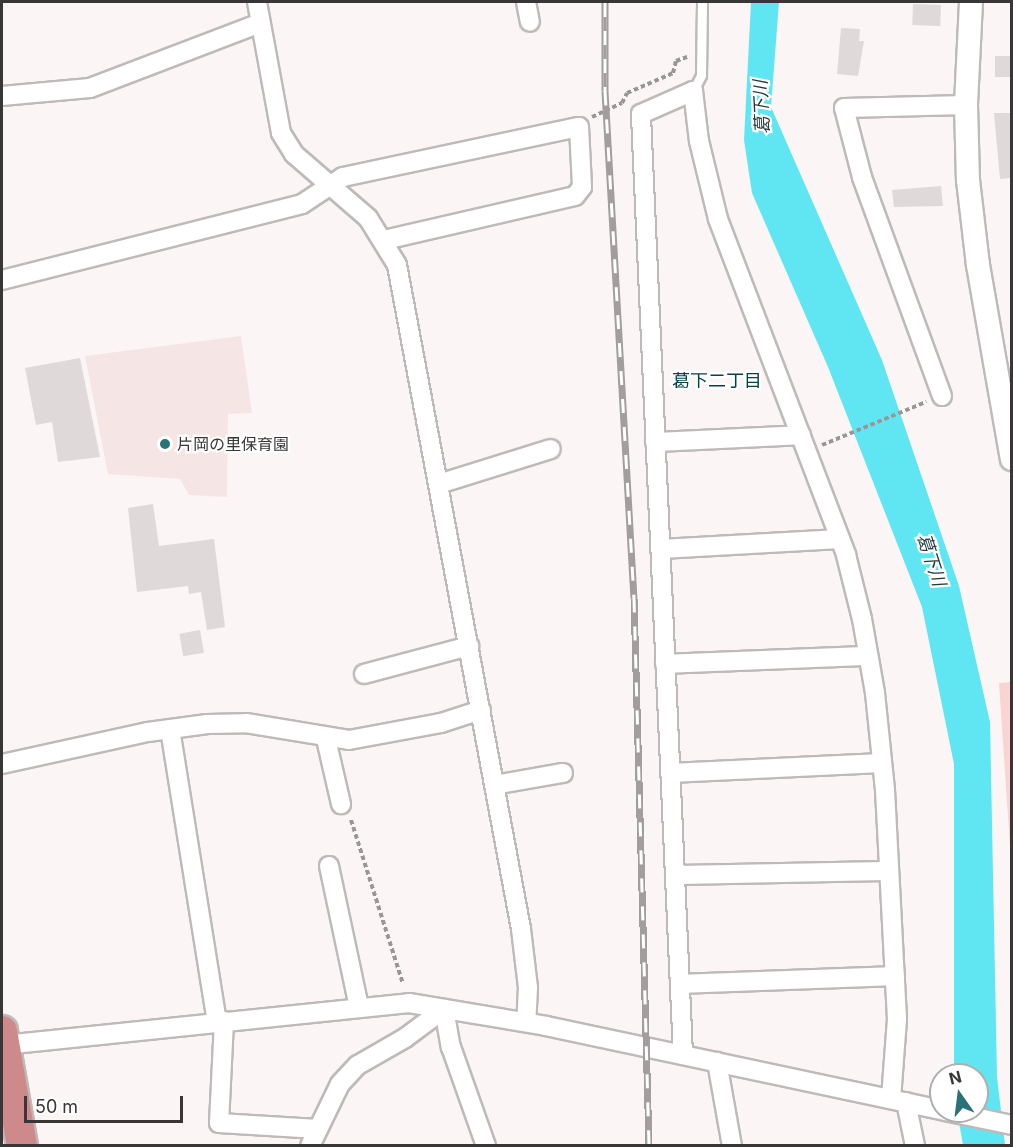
<!DOCTYPE html>
<meta charset="utf-8">
<style>
body{margin:0}
#map{position:relative;width:1013px;height:1147px;overflow:hidden;background:#fbf5f5;font-family:Inter,"Noto Sans JP",sans-serif}
div>[style]{position:absolute}
.built>*{inset:0;background:#f5e6e5}
.green>*{inset:0;background:#fad4d2}
.water>*{inset:0;background:#60e6f2}
.building>*{inset:0;background:#dfd9d9;transform-origin:0 0}
.path>*{height:4px;margin-top:-2px;transform-origin:0;background:repeating-linear-gradient(90deg,#9a9696 0 4.5px,transparent 0 7.5px)}
.roads{filter:drop-shadow(2px 0 #bfbab9) drop-shadow(-2px 0 #bfbab9) drop-shadow(0 2px #bfbab9) drop-shadow(0 -2px #bfbab9)}
.service>*{height:9px;margin:-4.5px;padding:0 4.5px;transform-origin:4.5px;border-radius:4.5px;background:#fff}
.minor>*{height:18px;margin:-9px;padding:0 9px;transform-origin:9px;border-radius:9px;background:#fff}
.tertiary>*{height:22px;margin:-11px;padding:0 11px;transform-origin:11px;border-radius:11px;background:#fff}
.trunk>*{height:30px;margin:-15px;padding:0 15px;transform-origin:15px;border-radius:15px;background:#ce8a8a}
.rail>*{height:7px;margin-top:-3.5px;transform-origin:0;background:repeating-linear-gradient(90deg,#fff 0 14px,#a29e9e 0 28px);box-sizing:border-box;border-block:2px solid #a29e9e}
.dots>*{width:16px;height:16px;translate:-50% -50%;box-sizing:border-box;border:3px solid #fff;border-radius:50%}
span{translate:-50% -50%;white-space:nowrap;text-align:center;line-height:1.15;-webkit-text-stroke:4.5px #fff;paint-order:stroke}
.poi-label{font-size:16px;color:#383636}
.left{translate:0 -50%;text-align:left}
.water-label{font-size:18px;color:#233a3c;font-style:italic}
.neighbourhood-label{font-size:18px;color:#004348}
.frame{position:absolute;inset:0;border:3px solid #383636;pointer-events:none}
.north{position:absolute;left:929px;top:1063px;width:60px;height:60px;box-sizing:border-box;background:#fff;border:2px solid #afafaf;border-radius:50%;rotate:346deg;font-size:16px;font-weight:700;line-height:24px;text-align:center;color:#383636}
.north::after{content:'';display:block;margin:auto;width:21px;height:27px;background:#287278;clip-path:polygon(50% 0,100% 100%,50% 72%,0 100%)}
.scale{position:absolute;left:24px;top:1096px;width:159px;height:27px;box-sizing:border-box;border:3px solid #383636;border-top:0;padding-left:8px;font-size:18px;line-height:21px;white-space:nowrap;color:#383636;-webkit-text-stroke:4px #fff;paint-order:stroke}
</style>
<div id="map">
<div class="built">
<i style="clip-path:polygon(241px 336px,252px 413px,228px 414px,227px 497px,189px 495px,180px 479px,108px 474px,85px 356px)"></i>
</div>
<div class="green">
<i style="clip-path:polygon(1011px 682px,1012px 682px,1011px 861px,999px 683px)"></i>
</div>
<div class="water">
<i style="clip-path:polygon(751px 2px,779px 2px,771px 107px,882px 360px,959px 586px,990px 722px,997px 1077px,1005px 1145px,963px 1145px,957px 1111px,977px 1111px,977px 1075px,954px 1075px,954px 764px,922px 607px,828px 367px,752px 193px,744px 140px)"></i>
</div>
<div class="building">
<i style="left:913px;top:4px;width:28px;height:21px;rotate:2deg"></i>
<i style="clip-path:polygon(841px 28px,860px 29px,859px 41px,864px 41px,858px 76px,837px 74px)"></i>
<i style="left:1011px;top:56px;width:21px;height:16px;rotate:90deg"></i>
<i style="clip-path:polygon(994px 113px,1011px 113px,1011px 178px,1000px 179px)"></i>
<i style="clip-path:polygon(941px 186px,943px 206px,894px 207px,892px 190px)"></i>
<i style="clip-path:polygon(80px 358px,100px 457px,58px 462px,52px 422px,36px 425px,25px 368px)"></i>
<i style="clip-path:polygon(153px 504px,159px 546px,214px 539px,225px 627px,207px 630px,201px 592px,189px 594px,188px 586px,137px 592px,128px 508px)"></i>
<i style="left:200px;top:630px;width:23px;height:21px;rotate:80deg"></i>
</div>
<div class="path">
<i style="left:592px;top:117px;width:33px;rotate:-25deg"></i>
<i style="left:622px;top:103px;width:11px;rotate:-63deg"></i>
<i style="left:627px;top:93px;width:50px;rotate:-23.5deg"></i>
<i style="left:673px;top:73px;width:12px;rotate:-76deg"></i>
<i style="left:676px;top:61px;width:12px;rotate:-20deg"></i>
<i style="left:822px;top:445px;width:113px;rotate:-22.5deg"></i>
<i style="left:351px;top:820px;width:172px;rotate:72.4deg"></i>
</div>
<div class="roads">
<div class="service">
<i style="left:693px;top:91px;width:18px;rotate:-63deg"></i>
<i style="left:701px;top:75px;width:73px;rotate:-89.2deg"></i>
</div>
<div class="minor">
<i style="left:257px;top:2px;width:133px;rotate:79.6deg"></i>
<i style="left:281px;top:133px;width:25px;rotate:58deg"></i>
<i style="left:294px;top:154px;width:98px;rotate:40.9deg"></i>
<i style="left:368px;top:218px;width:55px;rotate:58.3deg"></i>
<i style="left:397px;top:265px;width:675px;rotate:79.42deg"></i>
<i style="left:521px;top:929px;width:59px;rotate:83.2deg"></i>
<i style="left:528px;top:988px;width:34px;rotate:93deg"></i>
<i style="left:526px;top:2px;width:20px;rotate:79deg"></i>
<i style="left:2px;top:96px;width:88px;rotate:-5.2deg"></i>
<i style="left:90px;top:88px;width:182px;rotate:-20.9deg"></i>
<i style="left:2px;top:280px;width:309px;rotate:-14.2deg"></i>
<i style="left:302px;top:204px;width:49px;rotate:-33.4deg"></i>
<i style="left:343px;top:177px;width:241px;rotate:-12deg"></i>
<i style="left:579px;top:127px;width:60px;rotate:87.1deg"></i>
<i style="left:582px;top:187px;width:11px;rotate:128deg"></i>
<i style="left:575px;top:196px;width:195px;rotate:167deg"></i>
<i style="left:942px;top:396px;width:233px;rotate:-110.1deg"></i>
<i style="left:862px;top:177px;width:71px;rotate:-104.6deg"></i>
<i style="left:844px;top:108px;width:122px;rotate:-1.4deg"></i>
<i style="left:655px;top:442px;width:146px;rotate:-2.7deg"></i>
<i style="left:439px;top:484px;width:117px;rotate:-17.4deg"></i>
<i style="left:661px;top:549px;width:179px;rotate:-3.2deg"></i>
<i style="left:665px;top:664px;width:203px;rotate:-2.3deg"></i>
<i style="left:364px;top:674px;width:109px;rotate:-14.9deg"></i>
<i style="left:170px;top:729px;width:297px;rotate:80.9deg"></i>
<i style="left:326px;top:739px;width:67px;rotate:77deg"></i>
<i style="left:2px;top:764px;width:149px;rotate:-12.4deg"></i>
<i style="left:148px;top:732px;width:60px;rotate:-7.7deg"></i>
<i style="left:207px;top:724px;width:39px;rotate:-1deg"></i>
<i style="left:246px;top:723px;width:104px;rotate:9.4deg"></i>
<i style="left:349px;top:740px;width:94px;rotate:-10.5deg"></i>
<i style="left:441px;top:723px;width:42px;rotate:-18deg"></i>
<i style="left:670px;top:773px;width:212px;rotate:-2.7deg"></i>
<i style="left:494px;top:785px;width:70px;rotate:-9.9deg"></i>
<i style="left:329px;top:866px;width:144px;rotate:78deg"></i>
<i style="left:675px;top:875px;width:214px;rotate:-1.1deg"></i>
<i style="left:680px;top:984px;width:215px;rotate:-2.1deg"></i>
<i style="left:224px;top:1021px;width:102px;rotate:92.8deg"></i>
<i style="left:219px;top:1123px;width:99px;rotate:3.5deg"></i>
<i style="left:4px;top:1045px;width:407px;rotate:-5.9deg"></i>
<i style="left:409px;top:1003px;width:139px;rotate:9.5deg"></i>
<i style="left:546px;top:1026px;width:404px;rotate:12deg"></i>
<i style="left:683px;top:1055px;width:942px;rotate:-92.56deg"></i>
<i style="left:641px;top:114px;width:57px;rotate:-23.9deg"></i>
<i style="left:693px;top:91px;width:50px;rotate:83.2deg"></i>
<i style="left:699px;top:141px;width:80px;rotate:76.3deg"></i>
<i style="left:718px;top:219px;width:360px;rotate:69.1deg"></i>
<i style="left:846px;top:555px;width:66px;rotate:76deg"></i>
<i style="left:862px;top:619px;width:75px;rotate:80deg"></i>
<i style="left:875px;top:693px;width:98px;rotate:84.1deg"></i>
<i style="left:885px;top:790px;width:229px;rotate:87deg"></i>
<i style="left:897px;top:1019px;width:80px;rotate:94.3deg"></i>
<i style="left:717px;top:1062px;width:85px;rotate:79.9deg"></i>
<i style="left:906px;top:1102px;width:45px;rotate:78.4deg"></i>
<i style="left:945px;top:1111px;width:68px;rotate:11.8deg"></i>
<i style="left:310px;top:1146px;width:69px;rotate:-64.2deg"></i>
<i style="left:340px;top:1084px;width:26px;rotate:-47deg"></i>
<i style="left:358px;top:1065px;width:54px;rotate:-29.9deg"></i>
<i style="left:405px;top:1038px;width:49px;rotate:-36.6deg"></i>
<i style="left:444px;top:1009px;width:39px;rotate:80deg"></i>
<i style="left:451px;top:1047px;width:105px;rotate:70.5deg"></i>
</div>
<div class="tertiary">
<i style="left:971px;top:2px;width:103px;rotate:92.8deg"></i>
<i style="left:966px;top:105px;width:75px;rotate:88.5deg"></i>
<i style="left:968px;top:180px;width:86px;rotate:83.3deg"></i>
<i style="left:978px;top:265px;width:197px;rotate:80.1deg"></i>
</div>
<div class="trunk">
<i style="left:2px;top:1031px;width:117px;rotate:80.1deg"></i>
</div>
</div>
<div class="rail">
<i style="left:605px;top:2px;width:89px;rotate:90deg"></i>
<i style="left:605px;top:91px;width:508px;rotate:86.73deg"></i>
<i style="left:634px;top:598px;width:548px;rotate:88.43deg"></i>
</div>
<div class="dots">
<i style="left:165px;top:444px;background:#287278"></i>
</div>
<div class="poi-label">
<span class="left" style="left:177px;top:444px">片岡の里保育園</span>
</div>
<div class="water-label">
<span style="left:762px;top:107px;rotate:-93deg">葛下川</span>
<span style="left:931px;top:560px;rotate:72deg">葛下川</span>
</div>
<div class="neighbourhood-label">
<span style="left:717px;top:381px">葛下二丁目</span>
</div>
<div class="frame"></div>
<div class="north">N</div>
<div class="scale">50 m</div>
</div>
